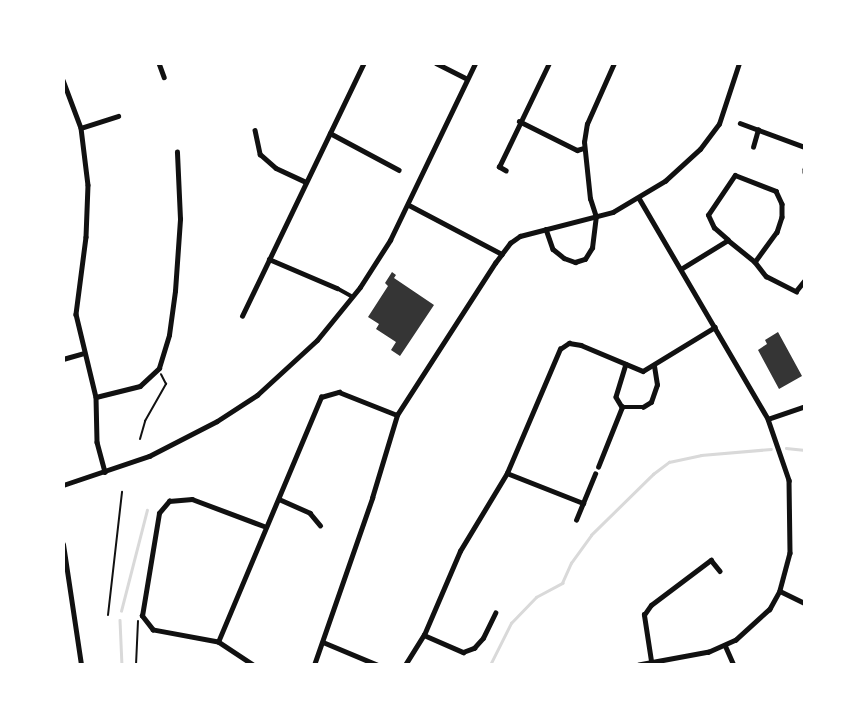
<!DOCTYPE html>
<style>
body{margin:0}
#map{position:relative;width:868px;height:728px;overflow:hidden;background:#fff;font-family:Poppins,sans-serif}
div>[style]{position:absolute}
.stream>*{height:2.5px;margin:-1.25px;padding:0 1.25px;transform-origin:1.25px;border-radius:1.25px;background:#d9d9d9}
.building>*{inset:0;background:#353535}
.path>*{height:2px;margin:-1px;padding:0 1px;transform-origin:1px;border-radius:1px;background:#111}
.pedestrian>*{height:3.5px;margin:-1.75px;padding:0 1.75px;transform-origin:1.75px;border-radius:1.75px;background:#111}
.minor>*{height:4.5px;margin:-2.25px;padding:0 2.25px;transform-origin:2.25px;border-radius:2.25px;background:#111}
.tertiary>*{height:5px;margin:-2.5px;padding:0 2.5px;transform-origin:2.5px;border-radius:2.5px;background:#111}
span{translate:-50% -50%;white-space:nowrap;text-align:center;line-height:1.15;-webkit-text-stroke:6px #fff;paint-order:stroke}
.frame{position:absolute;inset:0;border:65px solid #fff;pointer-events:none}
</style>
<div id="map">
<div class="stream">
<i style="left:786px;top:448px;width:19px;rotate:6deg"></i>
<i style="left:121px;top:611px;width:104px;rotate:-75.6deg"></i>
<i style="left:120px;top:620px;width:45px;rotate:87.5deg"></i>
<i style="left:490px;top:665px;width:47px;rotate:-63.4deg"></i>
<i style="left:511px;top:623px;width:36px;rotate:-46deg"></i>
<i style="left:536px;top:597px;width:30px;rotate:-28deg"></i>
<i style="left:562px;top:583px;width:22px;rotate:-66deg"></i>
<i style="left:571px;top:563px;width:34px;rotate:-54deg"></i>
<i style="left:591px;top:535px;width:87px;rotate:-44.5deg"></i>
<i style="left:653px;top:474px;width:20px;rotate:-37deg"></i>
<i style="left:669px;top:462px;width:33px;rotate:-12deg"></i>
<i style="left:701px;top:455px;width:70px;rotate:-4.9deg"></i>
</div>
<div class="building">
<i style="clip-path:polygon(392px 272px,396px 275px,394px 278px,434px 305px,400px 356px,391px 350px,396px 342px,376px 329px,379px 324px,368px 317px,388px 286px,385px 283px)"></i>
<i style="clip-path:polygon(778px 332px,802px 376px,779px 389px,758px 350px,767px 344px,765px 340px)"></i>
</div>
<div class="path">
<i style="left:140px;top:439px;width:19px;rotate:-74deg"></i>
<i style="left:145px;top:421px;width:43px;rotate:-60.4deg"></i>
<i style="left:166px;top:384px;width:11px;rotate:-117deg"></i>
<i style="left:108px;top:615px;width:124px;rotate:-83.5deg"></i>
<i style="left:136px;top:665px;width:44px;rotate:-87.4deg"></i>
</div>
<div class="pedestrian">
<i style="left:337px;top:288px;width:18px;rotate:29deg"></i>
</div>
<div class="minor">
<i style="left:159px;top:63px;width:15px;rotate:70deg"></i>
<i style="left:436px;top:63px;width:35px;rotate:27deg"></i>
<i style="left:63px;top:80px;width:51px;rotate:69.4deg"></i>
<i style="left:81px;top:128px;width:57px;rotate:83deg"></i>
<i style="left:88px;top:185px;width:52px;rotate:92.2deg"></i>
<i style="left:86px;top:237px;width:78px;rotate:97.4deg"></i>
<i style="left:76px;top:314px;width:85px;rotate:76.5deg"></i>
<i style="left:96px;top:397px;width:45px;rotate:88.7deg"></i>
<i style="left:97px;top:442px;width:31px;rotate:75deg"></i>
<i style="left:519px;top:121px;width:65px;rotate:26.6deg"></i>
<i style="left:577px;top:150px;width:7px;rotate:-16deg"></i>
<i style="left:740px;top:123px;width:69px;rotate:20.3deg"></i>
<i style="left:81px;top:128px;width:39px;rotate:-18deg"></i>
<i style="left:255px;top:130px;width:25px;rotate:78deg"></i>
<i style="left:260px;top:154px;width:21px;rotate:41deg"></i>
<i style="left:276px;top:168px;width:33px;rotate:25deg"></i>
<i style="left:330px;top:133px;width:78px;rotate:28.2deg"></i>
<i style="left:753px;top:147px;width:18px;rotate:-74deg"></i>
<i style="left:805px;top:169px;width:3px;rotate:90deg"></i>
<i style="left:506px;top:171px;width:8px;rotate:-150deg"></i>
<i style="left:499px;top:167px;width:115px;rotate:-64.3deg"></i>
<i style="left:639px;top:198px;width:256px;rotate:59.7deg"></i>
<i style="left:768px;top:419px;width:65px;rotate:71deg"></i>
<i style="left:789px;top:480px;width:73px;rotate:89.2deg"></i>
<i style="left:790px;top:553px;width:39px;rotate:105deg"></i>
<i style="left:780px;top:591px;width:21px;rotate:119deg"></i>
<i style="left:770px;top:609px;width:46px;rotate:137.6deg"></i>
<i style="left:736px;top:640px;width:30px;rotate:156deg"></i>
<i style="left:709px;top:652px;width:71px;rotate:169.5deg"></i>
<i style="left:409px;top:205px;width:105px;rotate:27.8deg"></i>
<i style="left:546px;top:229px;width:21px;rotate:71deg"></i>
<i style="left:553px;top:249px;width:14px;rotate:39deg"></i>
<i style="left:564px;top:258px;width:12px;rotate:20deg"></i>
<i style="left:575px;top:262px;width:10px;rotate:-17deg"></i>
<i style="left:585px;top:259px;width:13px;rotate:-58deg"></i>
<i style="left:592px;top:248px;width:31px;rotate:-83deg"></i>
<i style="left:596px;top:217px;width:19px;rotate:-108deg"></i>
<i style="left:590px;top:199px;width:57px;rotate:-96deg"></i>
<i style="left:584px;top:142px;width:18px;rotate:-81deg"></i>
<i style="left:587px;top:124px;width:67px;rotate:-66.1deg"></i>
<i style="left:728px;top:240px;width:18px;rotate:-139deg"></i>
<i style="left:714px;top:228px;width:14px;rotate:-115deg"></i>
<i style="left:708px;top:215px;width:48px;rotate:-56deg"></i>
<i style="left:735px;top:175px;width:44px;rotate:21.3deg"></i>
<i style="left:776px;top:191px;width:14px;rotate:65deg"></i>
<i style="left:782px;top:204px;width:13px;rotate:90deg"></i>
<i style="left:782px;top:217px;width:16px;rotate:108deg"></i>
<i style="left:777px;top:232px;width:37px;rotate:126deg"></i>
<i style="left:269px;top:259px;width:74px;rotate:23.1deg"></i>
<i style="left:681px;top:269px;width:55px;rotate:-31.7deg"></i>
<i style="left:728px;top:240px;width:35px;rotate:39deg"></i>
<i style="left:755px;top:262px;width:18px;rotate:52deg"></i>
<i style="left:766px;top:276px;width:34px;rotate:27deg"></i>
<i style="left:796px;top:291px;width:14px;rotate:-51deg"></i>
<i style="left:242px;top:316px;width:281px;rotate:-64.3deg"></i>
<i style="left:63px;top:359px;width:22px;rotate:-16deg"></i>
<i style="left:626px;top:364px;width:34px;rotate:107deg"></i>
<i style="left:616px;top:397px;width:12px;rotate:59deg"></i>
<i style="left:622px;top:407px;width:21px"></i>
<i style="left:643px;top:407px;width:9px;rotate:-32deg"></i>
<i style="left:651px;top:402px;width:18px;rotate:-71deg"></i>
<i style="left:657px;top:385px;width:19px;rotate:-99deg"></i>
<i style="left:96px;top:397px;width:45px;rotate:-14deg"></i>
<i style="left:140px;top:386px;width:26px;rotate:-43deg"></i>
<i style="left:159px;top:368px;width:34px;rotate:-73deg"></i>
<i style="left:169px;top:335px;width:44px;rotate:-82.2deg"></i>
<i style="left:175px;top:291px;width:72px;rotate:-86deg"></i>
<i style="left:180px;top:219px;width:67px;rotate:-92.6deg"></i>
<i style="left:768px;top:419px;width:39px;rotate:-19deg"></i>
<i style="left:598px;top:467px;width:65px;rotate:-68.2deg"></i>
<i style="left:507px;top:473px;width:82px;rotate:21.5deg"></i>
<i style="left:279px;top:499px;width:34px;rotate:24deg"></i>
<i style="left:310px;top:513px;width:16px;rotate:50deg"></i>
<i style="left:576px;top:520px;width:50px;rotate:-67.6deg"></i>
<i style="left:780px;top:591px;width:28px;rotate:26deg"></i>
<i style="left:424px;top:635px;width:43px;rotate:23.6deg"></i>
<i style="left:463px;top:652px;width:12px;rotate:-20deg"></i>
<i style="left:474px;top:648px;width:13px;rotate:-48deg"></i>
<i style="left:483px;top:638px;width:28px;rotate:-64deg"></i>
<i style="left:218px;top:642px;width:266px;rotate:-67.2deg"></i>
<i style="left:321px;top:397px;width:19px;rotate:-16deg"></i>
<i style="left:339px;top:392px;width:62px;rotate:21.6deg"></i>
<i style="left:323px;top:642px;width:60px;rotate:22.7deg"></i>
<i style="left:725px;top:645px;width:22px;rotate:66deg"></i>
<i style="left:651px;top:661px;width:47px;rotate:-98.7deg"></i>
<i style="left:644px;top:615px;width:12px;rotate:-55deg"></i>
<i style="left:651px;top:605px;width:75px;rotate:-36.9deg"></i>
<i style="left:711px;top:560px;width:14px;rotate:51deg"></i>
<i style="left:253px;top:665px;width:42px;rotate:-146.7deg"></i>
<i style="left:218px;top:642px;width:66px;rotate:-169.5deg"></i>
<i style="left:153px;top:630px;width:18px;rotate:-128deg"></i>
<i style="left:142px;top:616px;width:104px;rotate:-80.6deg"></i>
<i style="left:159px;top:513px;width:16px;rotate:-50deg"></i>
<i style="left:169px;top:501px;width:23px;rotate:-5deg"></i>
<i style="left:192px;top:499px;width:77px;rotate:20.6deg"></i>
<i style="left:314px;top:665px;width:177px;rotate:-70.8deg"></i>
<i style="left:372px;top:498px;width:87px;rotate:-73.2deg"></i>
<i style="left:397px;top:415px;width:181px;rotate:-57.2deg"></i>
<i style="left:495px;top:263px;width:25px;rotate:-53deg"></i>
<i style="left:510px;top:243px;width:12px;rotate:-35deg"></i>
<i style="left:520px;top:236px;width:96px;rotate:-14.5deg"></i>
<i style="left:613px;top:212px;width:61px;rotate:-30.8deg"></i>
<i style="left:665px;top:181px;width:47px;rotate:-42.4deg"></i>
<i style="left:700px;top:149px;width:31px;rotate:-53deg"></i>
<i style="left:719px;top:124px;width:64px;rotate:-71.8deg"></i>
<i style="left:405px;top:665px;width:36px;rotate:-58deg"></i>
<i style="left:424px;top:635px;width:91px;rotate:-66.8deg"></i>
<i style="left:460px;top:551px;width:91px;rotate:-58.9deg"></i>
<i style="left:507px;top:473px;width:135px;rotate:-66.9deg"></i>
<i style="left:560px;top:349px;width:11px;rotate:-34deg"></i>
<i style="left:569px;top:343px;width:12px;rotate:9deg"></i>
<i style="left:581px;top:345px;width:67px;rotate:22.8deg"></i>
<i style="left:643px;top:371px;width:84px;rotate:-31.4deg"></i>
</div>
<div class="tertiary">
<i style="left:63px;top:485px;width:91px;rotate:-18.6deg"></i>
<i style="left:149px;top:456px;width:76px;rotate:-27.2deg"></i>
<i style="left:217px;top:421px;width:48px;rotate:-33deg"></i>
<i style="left:257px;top:395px;width:81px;rotate:-42.5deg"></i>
<i style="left:317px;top:340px;width:68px;rotate:-50.9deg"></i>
<i style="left:360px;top:287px;width:56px;rotate:-57.4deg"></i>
<i style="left:390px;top:240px;width:196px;rotate:-64.3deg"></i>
<i style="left:63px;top:544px;width:122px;rotate:81.5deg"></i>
</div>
<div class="frame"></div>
</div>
